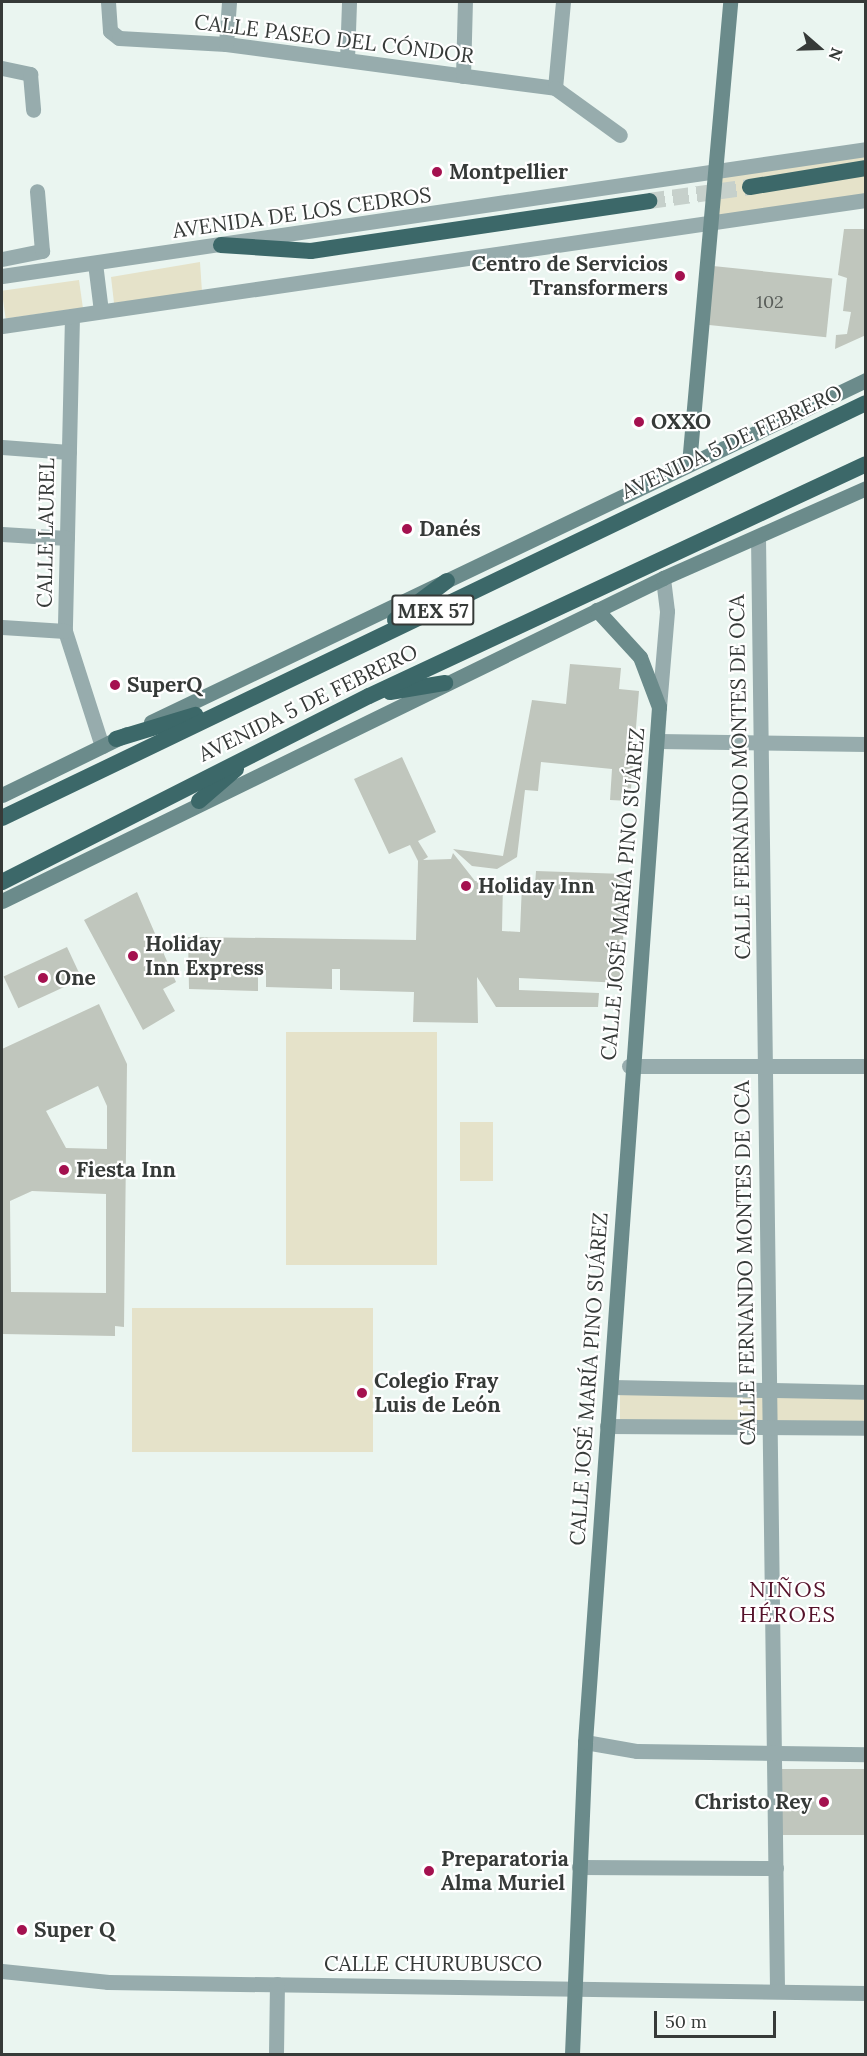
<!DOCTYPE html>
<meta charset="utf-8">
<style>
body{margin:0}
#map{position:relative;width:867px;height:2056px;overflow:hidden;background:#eaf5f0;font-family:Lora,serif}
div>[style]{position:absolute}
.green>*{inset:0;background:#e5e2c9;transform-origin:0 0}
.building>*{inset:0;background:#c0c6bd;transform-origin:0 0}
.trunk-tunnel>*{height:16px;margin-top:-8px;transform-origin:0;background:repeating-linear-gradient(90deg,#c6d0cb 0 16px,transparent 0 24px)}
.minor>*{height:15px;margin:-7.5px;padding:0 7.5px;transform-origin:7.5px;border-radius:7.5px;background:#97acad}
.secondary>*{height:15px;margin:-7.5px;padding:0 7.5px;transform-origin:7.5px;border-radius:7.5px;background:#6b8b8b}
.trunk>*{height:16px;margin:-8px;padding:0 8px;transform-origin:8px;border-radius:8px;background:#3c6869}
.dots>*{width:16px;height:16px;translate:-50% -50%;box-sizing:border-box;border:3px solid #fff;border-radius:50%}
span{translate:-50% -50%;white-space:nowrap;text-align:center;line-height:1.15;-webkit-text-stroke:4.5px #fff;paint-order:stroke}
.number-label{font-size:18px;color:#585d59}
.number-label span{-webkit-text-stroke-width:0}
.shield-label span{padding:2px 4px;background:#fff;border:2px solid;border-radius:4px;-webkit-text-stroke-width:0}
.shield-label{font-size:20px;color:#363a38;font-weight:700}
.street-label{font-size:21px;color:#363a38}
.poi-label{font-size:21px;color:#363a38;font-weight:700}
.left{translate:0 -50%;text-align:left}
.right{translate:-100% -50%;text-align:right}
.neighbourhood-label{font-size:22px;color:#55122a;letter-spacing:1.5px}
.frame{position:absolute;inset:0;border:3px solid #363a38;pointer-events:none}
.north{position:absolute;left:789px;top:18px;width:60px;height:60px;-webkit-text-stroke:4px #fff;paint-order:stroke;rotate:110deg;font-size:16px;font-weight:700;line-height:24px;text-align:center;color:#363a38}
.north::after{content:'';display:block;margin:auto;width:21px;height:27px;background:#363a38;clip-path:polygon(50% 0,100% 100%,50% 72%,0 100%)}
.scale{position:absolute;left:654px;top:2011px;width:122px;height:27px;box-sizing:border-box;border:3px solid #363a38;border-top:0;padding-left:8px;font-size:18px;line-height:21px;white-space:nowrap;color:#363a38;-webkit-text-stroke:4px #fff;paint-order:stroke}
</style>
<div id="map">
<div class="green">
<i style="clip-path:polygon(865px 149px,865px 200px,711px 224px,714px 174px)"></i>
<i style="clip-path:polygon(200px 262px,202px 292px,114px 303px,111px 277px)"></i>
<i style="left:79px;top:280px;width:28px;height:78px;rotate:82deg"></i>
<i style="left:437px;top:1032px;width:233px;height:151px;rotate:90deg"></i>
<i style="left:460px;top:1122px;width:33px;height:59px"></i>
<i style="left:132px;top:1308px;width:241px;height:144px"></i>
<i style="left:865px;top:1394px;width:35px;height:245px;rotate:90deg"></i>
</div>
<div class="building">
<i style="clip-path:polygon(844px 229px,866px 229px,866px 335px,835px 349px,836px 335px,847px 334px,851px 312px,843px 311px,847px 278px,838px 275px)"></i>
<i style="left:713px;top:266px;width:120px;height:59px;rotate:6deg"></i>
<i style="clip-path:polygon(570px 664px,621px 668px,619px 689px,639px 691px,630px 801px,610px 800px,612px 769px,541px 762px,538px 791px,525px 790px,517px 857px,497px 869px,472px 866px,453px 849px,503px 856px,532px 700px,566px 704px)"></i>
<i style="clip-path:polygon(402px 757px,436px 832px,418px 841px,428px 857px,423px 860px,451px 859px,453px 853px,475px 881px,503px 882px,502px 931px,520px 932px,522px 884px,535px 885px,536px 871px,625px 874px,622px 983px,519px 978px,519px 990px,599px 993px,598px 1007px,496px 1007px,477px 977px,478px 1023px,413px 1022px,414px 992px,340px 990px,340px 969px,332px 969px,332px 989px,266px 987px,266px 970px,258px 970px,258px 991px,189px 989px,188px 937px,416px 940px,418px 861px,410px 845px,389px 854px,354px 779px)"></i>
<i style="clip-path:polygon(137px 892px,176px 982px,163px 989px,175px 1011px,143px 1030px,84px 920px)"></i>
<i style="left:67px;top:947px;width:35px;height:70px;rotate:65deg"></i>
<i style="clip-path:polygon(evenodd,99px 1004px,127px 1064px,124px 1327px,115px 1326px,115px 1336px,2px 1334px,2px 1049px,99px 1004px,98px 1086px,107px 1106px,107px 1149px,66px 1148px,46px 1111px,98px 1086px,99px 1004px,32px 1191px,106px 1194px,106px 1293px,11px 1292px,10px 1201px,32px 1191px)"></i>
<i style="left:866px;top:1769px;width:66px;height:84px;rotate:90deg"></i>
</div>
<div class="trunk-tunnel">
<i style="left:649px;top:201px;width:102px;rotate:-7.9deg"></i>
</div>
<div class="minor">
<i style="left:108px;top:2px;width:29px;rotate:86deg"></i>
<i style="left:110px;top:31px;width:11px;rotate:38deg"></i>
<i style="left:119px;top:38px;width:107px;rotate:3.2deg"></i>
<i style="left:226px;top:44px;width:332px;rotate:7.6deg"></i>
<i style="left:226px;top:44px;width:42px;rotate:-85.9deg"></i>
<i style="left:347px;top:60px;width:58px;rotate:-88deg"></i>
<i style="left:2px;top:68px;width:29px;rotate:12deg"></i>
<i style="left:30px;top:74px;width:36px;rotate:85deg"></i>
<i style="left:463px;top:76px;width:74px;rotate:-88.5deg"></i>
<i style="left:555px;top:88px;width:86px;rotate:-84.7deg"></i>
<i style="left:555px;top:88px;width:80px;rotate:35.9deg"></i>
<i style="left:2px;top:259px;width:41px;rotate:-11.3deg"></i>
<i style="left:42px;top:251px;width:60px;rotate:-94.8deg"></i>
<i style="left:95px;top:263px;width:48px;rotate:82.9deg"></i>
<i style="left:2px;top:276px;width:873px;rotate:-8.36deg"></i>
<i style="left:72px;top:316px;width:315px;rotate:91.3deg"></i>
<i style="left:65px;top:631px;width:121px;rotate:72.2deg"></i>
<i style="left:2px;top:326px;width:873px;rotate:-8.3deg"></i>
<i style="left:2px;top:447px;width:67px;rotate:4.3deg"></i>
<i style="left:2px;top:534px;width:65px;rotate:3.5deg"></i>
<i style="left:758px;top:537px;width:1452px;rotate:89.25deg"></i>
<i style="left:2px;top:627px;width:63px;rotate:3.6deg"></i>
<i style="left:659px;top:707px;width:96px;rotate:-85.2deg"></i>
<i style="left:667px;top:611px;width:33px;rotate:-97deg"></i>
<i style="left:658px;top:741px;width:208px;rotate:0.8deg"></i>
<i style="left:629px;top:1066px;width:237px"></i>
<i style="left:612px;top:1387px;width:254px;rotate:1.1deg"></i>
<i style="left:607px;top:1426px;width:259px;rotate:0.4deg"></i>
<i style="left:585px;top:1742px;width:53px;rotate:9.8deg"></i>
<i style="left:637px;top:1751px;width:229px;rotate:0.8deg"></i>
<i style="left:579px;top:1867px;width:197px;rotate:0.3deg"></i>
<i style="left:2px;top:1971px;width:107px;rotate:5.9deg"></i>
<i style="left:108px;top:1982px;width:758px;rotate:0.83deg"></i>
<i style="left:276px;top:2054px;width:70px;rotate:-89.2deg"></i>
</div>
<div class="secondary">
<i style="left:689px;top:464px;width:464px;rotate:-84.9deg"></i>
<i style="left:151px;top:722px;width:793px;rotate:-25.56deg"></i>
<i style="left:2px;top:795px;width:139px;rotate:-26deg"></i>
<i style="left:2px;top:901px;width:736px;rotate:-26.04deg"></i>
<i style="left:663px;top:578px;width:222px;rotate:-23.9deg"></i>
<i style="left:572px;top:2054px;width:312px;rotate:-87.6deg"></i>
<i style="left:585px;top:1742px;width:1038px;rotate:-85.91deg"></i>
<i style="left:659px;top:707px;width:53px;rotate:-110.8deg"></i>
<i style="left:640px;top:657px;width:64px;rotate:-132.5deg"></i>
</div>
<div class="trunk">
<i style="left:750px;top:187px;width:118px;rotate:-9.3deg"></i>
<i style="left:221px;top:245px;width:90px;rotate:3.8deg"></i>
<i style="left:311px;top:251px;width:342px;rotate:-8.4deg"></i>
<i style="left:395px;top:620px;width:65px;rotate:-36.9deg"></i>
<i style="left:390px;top:692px;width:56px;rotate:-9.3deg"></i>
<i style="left:116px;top:739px;width:83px;rotate:-16.9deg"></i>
<i style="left:199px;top:801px;width:49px;rotate:-40.9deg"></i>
<i style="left:2px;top:818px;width:958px;rotate:-25.66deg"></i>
<i style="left:2px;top:882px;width:411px;rotate:-26.9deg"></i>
<i style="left:369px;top:696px;width:548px;rotate:-25.02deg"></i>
</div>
<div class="dots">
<i style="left:437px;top:172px;background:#a4114f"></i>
<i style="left:680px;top:276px;background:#a4114f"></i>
<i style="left:639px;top:422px;background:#a4114f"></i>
<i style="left:407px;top:529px;background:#a4114f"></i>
<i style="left:115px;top:685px;background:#a4114f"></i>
<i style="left:466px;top:886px;background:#a4114f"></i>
<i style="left:133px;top:956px;background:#a4114f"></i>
<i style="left:43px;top:978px;background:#a4114f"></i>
<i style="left:64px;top:1170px;background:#a4114f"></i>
<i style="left:362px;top:1393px;background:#a4114f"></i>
<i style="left:824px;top:1802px;background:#a4114f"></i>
<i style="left:429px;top:1871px;background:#a4114f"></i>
<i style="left:22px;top:1930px;background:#a4114f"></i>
</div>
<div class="number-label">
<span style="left:770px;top:302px">102</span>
</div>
<div class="shield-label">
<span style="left:433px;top:610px">MEX 57</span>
</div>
<div class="street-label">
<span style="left:334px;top:39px;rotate:7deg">CALLE PASEO DEL CÓNDOR</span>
<span style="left:302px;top:213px;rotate:-8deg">AVENIDA DE LOS CEDROS</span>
<span style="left:732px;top:442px;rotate:-25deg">AVENIDA 5 DE FEBRERO</span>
<span style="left:46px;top:533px;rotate:-89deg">CALLE LAUREL</span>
<span style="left:308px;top:703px;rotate:-26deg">AVENIDA 5 DE FEBRERO</span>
<span style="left:740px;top:777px;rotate:-91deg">CALLE FERNANDO MONTES DE OCA</span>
<span style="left:623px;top:894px;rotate:-85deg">CALLE JOSÉ MARÍA PINO SUÁREZ</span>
<span style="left:745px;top:1263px;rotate:-91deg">CALLE FERNANDO MONTES DE OCA</span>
<span style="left:589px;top:1379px;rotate:-86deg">CALLE JOSÉ MARÍA PINO SUÁREZ</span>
<span style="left:433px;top:1964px">CALLE CHURUBUSCO</span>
</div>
<div class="poi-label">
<span class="left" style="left:449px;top:172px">Montpellier</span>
<span class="right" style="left:668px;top:276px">Centro de Servicios<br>Transformers</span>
<span class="left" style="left:651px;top:422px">OXXO</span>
<span class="left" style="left:419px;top:529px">Danés</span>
<span class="left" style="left:127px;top:685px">SuperQ</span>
<span class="left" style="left:478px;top:886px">Holiday Inn</span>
<span class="left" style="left:145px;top:956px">Holiday<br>Inn Express</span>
<span class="left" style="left:55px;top:978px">One</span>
<span class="left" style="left:76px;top:1170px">Fiesta Inn</span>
<span class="left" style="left:374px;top:1393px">Colegio Fray<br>Luis de León</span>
<span class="right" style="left:812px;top:1802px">Christo Rey</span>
<span class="left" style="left:441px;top:1871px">Preparatoria<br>Alma Muriel</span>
<span class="left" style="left:34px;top:1930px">Super Q</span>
</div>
<div class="neighbourhood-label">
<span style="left:788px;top:1602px">NIÑOS<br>HÉROES</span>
</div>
<div class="frame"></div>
<div class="north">N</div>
<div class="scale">50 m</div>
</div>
